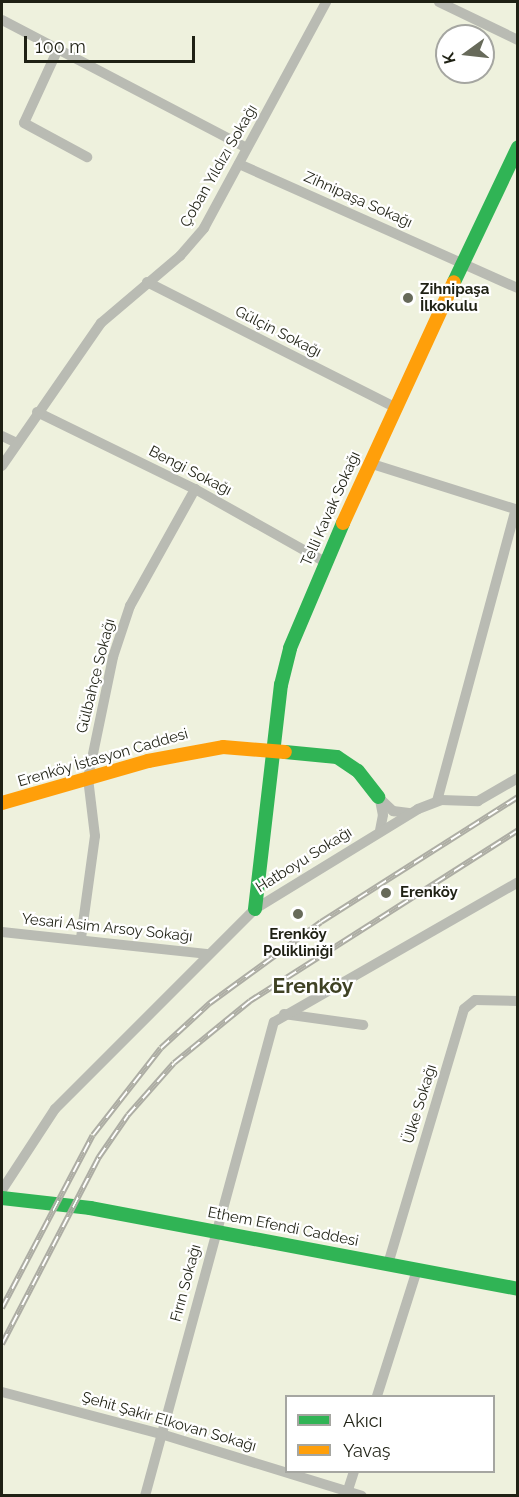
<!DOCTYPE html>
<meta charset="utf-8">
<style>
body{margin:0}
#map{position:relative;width:519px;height:1497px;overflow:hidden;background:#eef1dd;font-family:Raleway,sans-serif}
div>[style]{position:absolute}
.street>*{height:10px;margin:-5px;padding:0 5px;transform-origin:5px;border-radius:5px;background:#b9bbb3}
.fast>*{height:14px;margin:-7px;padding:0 7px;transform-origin:7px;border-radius:7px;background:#30b455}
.slow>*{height:14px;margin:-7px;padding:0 7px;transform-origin:7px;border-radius:7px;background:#ff9f0a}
.rail>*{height:6px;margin-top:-3px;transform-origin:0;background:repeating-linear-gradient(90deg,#fff 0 11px,#adada4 0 22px);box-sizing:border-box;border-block:2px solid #adada4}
.dots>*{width:16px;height:16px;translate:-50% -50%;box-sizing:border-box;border:3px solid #fff;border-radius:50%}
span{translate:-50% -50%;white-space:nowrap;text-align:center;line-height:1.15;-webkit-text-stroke:4.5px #fff;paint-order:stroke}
.street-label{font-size:15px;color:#1f2114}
.poi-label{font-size:15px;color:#1f2114;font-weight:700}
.left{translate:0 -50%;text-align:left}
.district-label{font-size:21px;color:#3f4224;font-weight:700}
.frame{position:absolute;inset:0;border:3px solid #1f2114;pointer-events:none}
.legend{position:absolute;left:285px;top:1395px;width:210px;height:78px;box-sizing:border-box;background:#fff;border:2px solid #a5a6a1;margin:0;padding:8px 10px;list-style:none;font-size:18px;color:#1f2114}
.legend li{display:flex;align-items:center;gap:12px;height:30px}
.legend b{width:30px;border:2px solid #a5a6a1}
.north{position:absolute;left:435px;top:24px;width:60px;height:60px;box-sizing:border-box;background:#fff;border:2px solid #a5a6a1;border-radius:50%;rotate:255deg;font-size:16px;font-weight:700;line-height:24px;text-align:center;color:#1f2114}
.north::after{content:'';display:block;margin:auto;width:21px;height:27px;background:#676a5a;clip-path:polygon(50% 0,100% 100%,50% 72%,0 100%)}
.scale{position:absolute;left:24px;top:36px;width:171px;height:27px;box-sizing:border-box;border:3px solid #1f2114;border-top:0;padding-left:8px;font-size:18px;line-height:21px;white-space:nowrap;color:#1f2114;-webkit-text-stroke:4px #fff;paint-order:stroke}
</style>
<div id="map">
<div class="street">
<i style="left:439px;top:2px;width:88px;rotate:25.7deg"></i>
<i style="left:2px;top:20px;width:276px;rotate:27.6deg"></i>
<i style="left:58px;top:49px;width:81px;rotate:114.7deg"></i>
<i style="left:24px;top:123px;width:72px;rotate:28.4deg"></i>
<i style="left:239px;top:164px;width:305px;rotate:24deg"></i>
<i style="left:147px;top:282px;width:279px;rotate:26.8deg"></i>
<i style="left:37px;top:412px;width:176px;rotate:26deg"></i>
<i style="left:195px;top:489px;width:149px;rotate:29.3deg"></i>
<i style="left:2px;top:436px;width:17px;rotate:25deg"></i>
<i style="left:369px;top:463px;width:156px;rotate:17.5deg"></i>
<i style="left:2px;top:466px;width:174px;rotate:-55.3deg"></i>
<i style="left:101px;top:323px;width:104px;rotate:-40.3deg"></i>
<i style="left:180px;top:256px;width:37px;rotate:-49deg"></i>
<i style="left:204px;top:228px;width:257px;rotate:-61.6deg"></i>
<i style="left:378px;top:797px;width:21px;rotate:43deg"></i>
<i style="left:393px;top:811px;width:16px;rotate:7deg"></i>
<i style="left:380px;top:800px;width:15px;rotate:79deg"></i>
<i style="left:383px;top:815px;width:15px;rotate:101deg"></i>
<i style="left:437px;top:801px;width:302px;rotate:-74.9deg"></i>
<i style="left:2px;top:932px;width:208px;rotate:6.1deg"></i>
<i style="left:81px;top:938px;width:103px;rotate:-82.2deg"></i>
<i style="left:95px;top:836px;width:58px;rotate:-96.9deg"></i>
<i style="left:88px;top:778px;width:124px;rotate:-78.3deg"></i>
<i style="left:113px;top:657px;width:54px;rotate:-71.6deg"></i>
<i style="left:130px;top:606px;width:134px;rotate:-60.9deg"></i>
<i style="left:284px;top:1014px;width:80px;rotate:7.9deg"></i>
<i style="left:2px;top:1190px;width:97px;rotate:-56.8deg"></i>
<i style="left:55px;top:1109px;width:283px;rotate:-45deg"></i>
<i style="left:255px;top:909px;width:191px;rotate:-31.5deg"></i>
<i style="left:418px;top:809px;width:25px;rotate:-21deg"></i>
<i style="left:441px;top:800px;width:37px;rotate:2deg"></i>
<i style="left:478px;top:801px;width:46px;rotate:-29.9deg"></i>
<i style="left:388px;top:1264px;width:266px;rotate:-73.4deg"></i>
<i style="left:464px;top:1009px;width:14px;rotate:-39deg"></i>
<i style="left:475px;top:1000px;width:43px;rotate:1.3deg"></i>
<i style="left:2px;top:1392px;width:164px;rotate:14.8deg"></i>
<i style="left:161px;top:1434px;width:210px;rotate:17.1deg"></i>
<i style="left:377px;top:1396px;width:132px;rotate:-72.4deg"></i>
<i style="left:145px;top:1496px;width:491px;rotate:-74.8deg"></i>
<i style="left:274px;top:1022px;width:281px;rotate:-29.8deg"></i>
<i style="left:346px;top:1496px;width:25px;rotate:-72deg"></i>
</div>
<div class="fast">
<i style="left:454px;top:282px;width:149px;rotate:-64.6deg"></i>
<i style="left:285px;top:752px;width:52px;rotate:5.5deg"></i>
<i style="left:337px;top:757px;width:25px;rotate:34deg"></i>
<i style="left:358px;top:771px;width:33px;rotate:52deg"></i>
<i style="left:255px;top:909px;width:226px;rotate:-83.4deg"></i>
<i style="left:281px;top:685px;width:38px;rotate:-76deg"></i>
<i style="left:290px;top:648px;width:136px;rotate:-67deg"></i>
<i style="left:2px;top:1198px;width:89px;rotate:6.5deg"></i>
<i style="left:90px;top:1208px;width:436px;rotate:10.7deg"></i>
</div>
<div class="slow">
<i style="left:343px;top:523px;width:265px;rotate:-65.3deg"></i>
<i style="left:2px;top:803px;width:152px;rotate:-16deg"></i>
<i style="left:148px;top:761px;width:76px;rotate:-10.6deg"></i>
<i style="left:223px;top:747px;width:62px;rotate:4.6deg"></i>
</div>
<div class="rail">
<i style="left:2px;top:1308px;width:195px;rotate:-62.3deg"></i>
<i style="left:93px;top:1135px;width:110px;rotate:-52deg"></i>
<i style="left:161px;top:1048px;width:67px;rotate:-42.6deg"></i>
<i style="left:210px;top:1003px;width:137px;rotate:-36.1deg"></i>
<i style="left:321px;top:922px;width:233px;rotate:-32.4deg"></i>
<i style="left:2px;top:1344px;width:211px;rotate:-62.6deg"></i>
<i style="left:99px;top:1157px;width:51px;rotate:-55.4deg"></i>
<i style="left:128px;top:1115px;width:69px;rotate:-48.5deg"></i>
<i style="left:174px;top:1063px;width:98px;rotate:-39.2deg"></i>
<i style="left:250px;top:1001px;width:318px;rotate:-32.5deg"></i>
</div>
<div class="dots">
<i style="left:408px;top:298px;background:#676a5a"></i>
<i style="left:386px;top:893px;background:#676a5a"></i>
<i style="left:298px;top:914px;background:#676a5a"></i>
</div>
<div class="street-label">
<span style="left:219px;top:166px;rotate:-60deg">Çoban Yıldızı Sokağı</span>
<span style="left:358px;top:200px;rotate:24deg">Zihnipaşa Sokağı</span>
<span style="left:278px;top:332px;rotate:27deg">Gülçin Sokağı</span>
<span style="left:190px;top:471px;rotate:27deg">Bengi Sokağı</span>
<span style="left:331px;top:509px;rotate:-66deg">Telli Kavak Sokağı</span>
<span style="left:96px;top:676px;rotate:-76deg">Gülbahçe Sokağı</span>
<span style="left:103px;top:758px;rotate:-16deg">Erenköy İstasyon Caddesi</span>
<span style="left:304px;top:860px;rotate:-32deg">Hatboyu Sokağı</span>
<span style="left:107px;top:928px;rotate:6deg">Yesari Asim Arsoy Sokağı</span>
<span style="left:420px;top:1104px;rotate:-73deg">Ülke Sokağı</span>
<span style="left:283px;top:1227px;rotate:11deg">Ethem Efendi Caddesi</span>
<span style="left:186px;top:1283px;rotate:-75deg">Fırın Sokağı</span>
<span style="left:169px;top:1422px;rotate:16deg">Şehit Şakir Elkovan Sokağı</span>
</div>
<div class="poi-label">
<span class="left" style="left:420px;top:298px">Zihnipaşa<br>İlkokulu</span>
<span class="left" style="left:400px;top:893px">Erenköy</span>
<span style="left:298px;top:943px">Erenköy<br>Polikliniği</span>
</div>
<div class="district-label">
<span style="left:313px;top:986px">Erenköy</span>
</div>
<div class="frame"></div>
<ul class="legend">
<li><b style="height:8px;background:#30b455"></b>Akıcı</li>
<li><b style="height:8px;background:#ff9f0a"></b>Yavaş</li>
</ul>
<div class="north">K</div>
<div class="scale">100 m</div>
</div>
